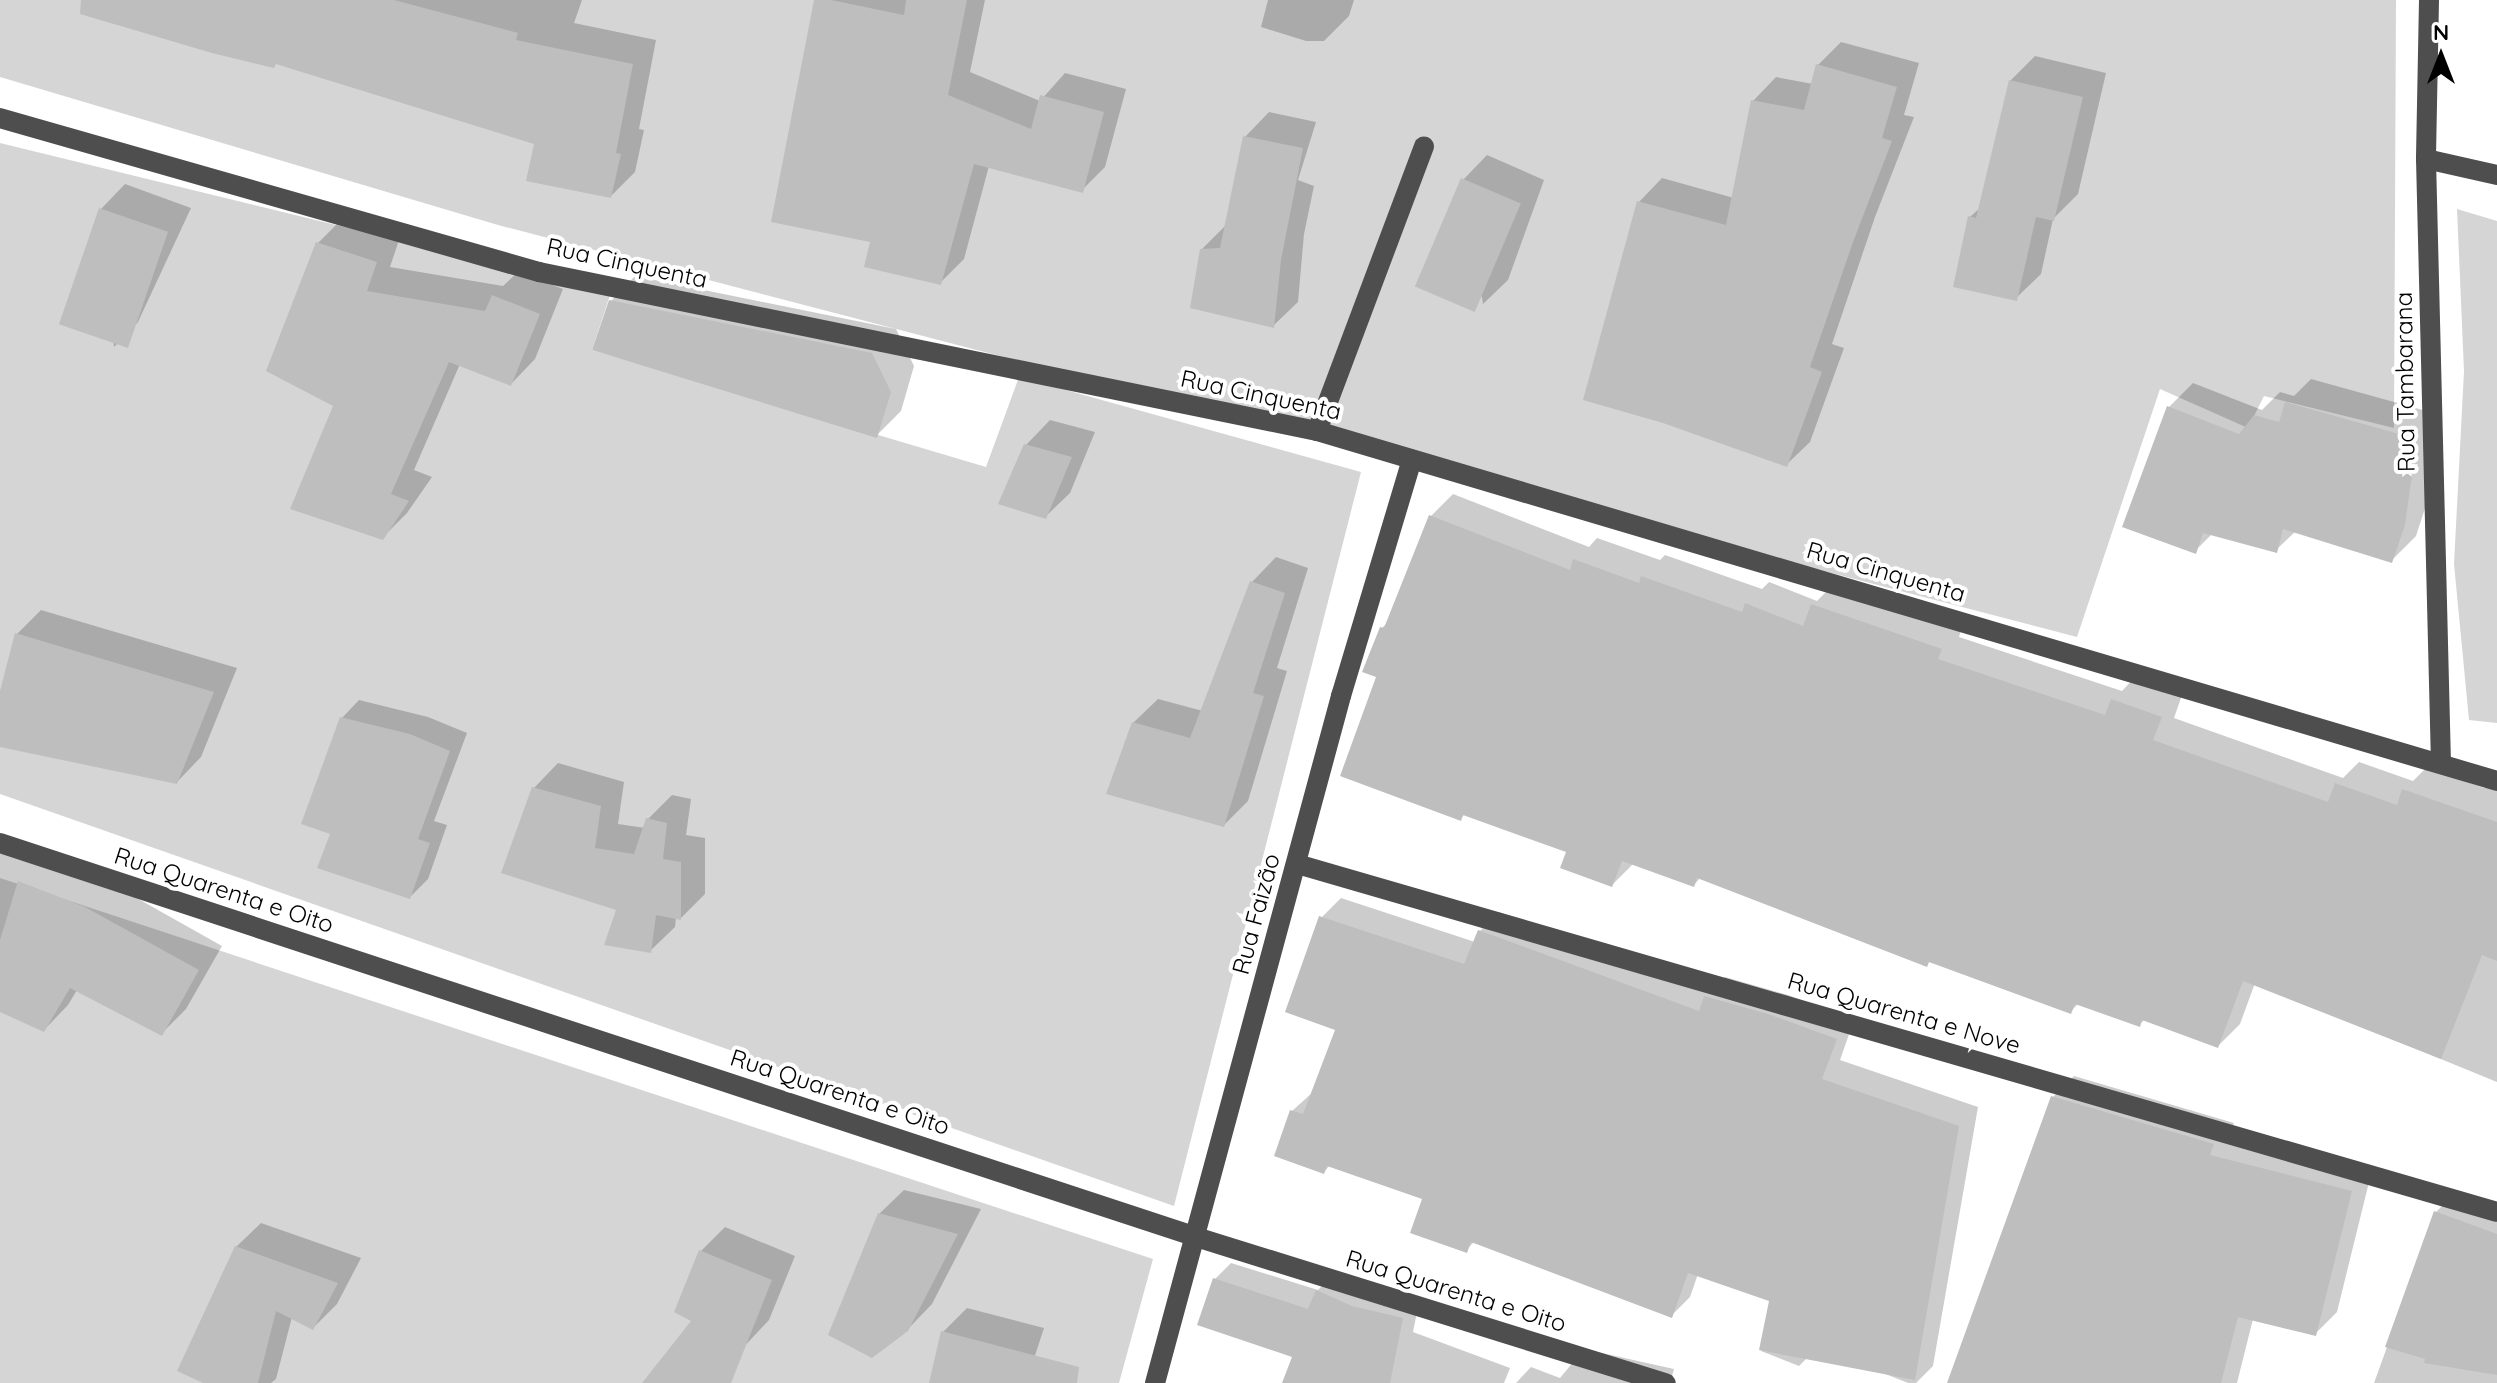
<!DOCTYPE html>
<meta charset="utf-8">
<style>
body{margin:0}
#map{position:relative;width:2497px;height:1383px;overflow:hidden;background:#fff;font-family:Quicksand,sans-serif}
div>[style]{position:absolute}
.green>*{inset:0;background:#d5d5d5}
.shadow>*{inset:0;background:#0003}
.building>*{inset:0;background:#bebebe;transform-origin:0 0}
.minor>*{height:20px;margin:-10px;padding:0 10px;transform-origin:10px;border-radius:10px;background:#4e4e4e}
span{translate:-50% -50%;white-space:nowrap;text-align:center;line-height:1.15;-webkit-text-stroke:8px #fff;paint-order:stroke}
.street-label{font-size:24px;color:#000}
.north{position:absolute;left:2401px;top:16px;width:80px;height:80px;-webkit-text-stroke:6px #fff;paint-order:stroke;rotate:0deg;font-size:22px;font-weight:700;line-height:32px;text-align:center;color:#000}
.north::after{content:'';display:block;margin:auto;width:28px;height:36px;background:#000;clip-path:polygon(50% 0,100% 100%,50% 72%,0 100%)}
</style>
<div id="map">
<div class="green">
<i style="clip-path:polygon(0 0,2396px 0,2394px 428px,2264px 396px,2248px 428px,2160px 389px,2077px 637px,498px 225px,0 77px)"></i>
<i style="clip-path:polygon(0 143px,611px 292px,592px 350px,986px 467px,1019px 377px,1361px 472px,1174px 1206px,0 794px)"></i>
<i style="clip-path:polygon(2457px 209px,2497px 221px,2497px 723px,2469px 720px,2454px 564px,2464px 371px)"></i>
<i style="clip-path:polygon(0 878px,1153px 1259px,1119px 1383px,0 1383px)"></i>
</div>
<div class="shadow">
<i style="clip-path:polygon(107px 0,582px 0,574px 23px,656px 40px,639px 129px,644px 130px,635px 172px,611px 196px,536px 142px)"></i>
<i style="clip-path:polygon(816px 0,985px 0,970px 72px,1040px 101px,1065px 73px,1126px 89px,1105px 167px,1082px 190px,989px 166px,964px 259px,941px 282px,873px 241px)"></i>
<i style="clip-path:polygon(1268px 0,1354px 0,1349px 16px,1324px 41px,1306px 41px,1261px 27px)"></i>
<i style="clip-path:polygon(1841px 42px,1919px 63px,1904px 115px,1914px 117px,1875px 217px,1832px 344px,1844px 348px,1810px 442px,1786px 465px,1639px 202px,1662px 178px,1734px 198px,1753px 101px,1776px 77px,1813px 84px,1818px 65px)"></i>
<i style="clip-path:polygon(2035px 56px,2106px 73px,2078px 194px,2053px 219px,2041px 274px,2016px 298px,1970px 217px,1981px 207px,2010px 81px)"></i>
<i style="clip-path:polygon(1269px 112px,1316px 122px,1298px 180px,1314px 186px,1304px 234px,1298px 302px,1273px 326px,1201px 250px,1226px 225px,1245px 137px)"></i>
<i style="clip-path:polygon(1487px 155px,1544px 180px,1508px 280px,1483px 304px,1463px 180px)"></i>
<i style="clip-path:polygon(125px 184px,191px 208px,138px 322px,114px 347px,101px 209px)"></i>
<i style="clip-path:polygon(342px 219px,400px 237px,390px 267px,503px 286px,518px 272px,563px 289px,535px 359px,511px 384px,460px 364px,414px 470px,432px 477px,407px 513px,382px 538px,335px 405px,318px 243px)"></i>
<i style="clip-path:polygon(635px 276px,896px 329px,914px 366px,901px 411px,876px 436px,611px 301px)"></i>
<i style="clip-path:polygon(2311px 379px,2441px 415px,2428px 499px,2416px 536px,2391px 561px,2296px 531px,2276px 550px,2213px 533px,2195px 551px,2169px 407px,2193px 383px,2262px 410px,2280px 392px,2294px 396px)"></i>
<i style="clip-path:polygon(1050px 420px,1095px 432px,1070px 493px,1045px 517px,1026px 445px)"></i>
<i style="clip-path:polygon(1453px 494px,1589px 547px,1597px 538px,1660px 560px,1665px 555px,1762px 589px,1769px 582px,1817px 601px,1835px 583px,1962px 627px,1959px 637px,2122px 691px,2135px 677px,2182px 695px,2174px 718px,2343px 778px,2359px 762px,2413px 781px,2426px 768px,2484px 788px,2492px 780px,2497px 781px,2497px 1082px,2255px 983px,2240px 1024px,2218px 1046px,2145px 1019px,2139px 1025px,2078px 1004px,2070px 1012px,1931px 960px,1927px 964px,1701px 877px,1694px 885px,1634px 863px,1612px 885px,1569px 851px,1465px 814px,1461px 818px,1378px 676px,1382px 628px,1390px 620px,1431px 516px)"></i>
<i style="clip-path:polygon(1276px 557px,1308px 568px,1277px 668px,1287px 671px,1248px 801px,1224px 825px,1133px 723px,1158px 699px,1203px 711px,1252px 582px)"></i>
<i style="clip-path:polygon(41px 610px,237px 668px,201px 757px,177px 782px,0 745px,0 699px,17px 634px)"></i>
<i style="clip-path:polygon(359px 700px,428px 717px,467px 733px,434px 821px,447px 825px,428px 879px,410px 897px,333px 833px,341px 719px)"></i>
<i style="clip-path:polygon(558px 763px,624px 782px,618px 824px,645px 828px,648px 819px,672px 795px,691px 799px,686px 835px,705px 838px,705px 894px,681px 918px,676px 917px,675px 927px,650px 951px,534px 788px)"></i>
<i style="clip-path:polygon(0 848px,110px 883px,222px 946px,186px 1009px,162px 1033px,77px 990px,68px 1005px,44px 1030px,0 1010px)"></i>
<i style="clip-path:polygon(1341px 898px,1475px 942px,1480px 931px,1499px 912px,1712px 990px,1725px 977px,1788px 995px,1854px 1020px,1840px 1060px,1978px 1107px,1933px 1366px,1916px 1383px,1908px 1383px,1818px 1347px,1799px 1366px,1761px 1351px,1771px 1300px,1698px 1274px,1690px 1297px,1671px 1316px,1475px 1241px,1466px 1250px,1425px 1198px,1330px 1165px,1324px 1172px,1292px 1111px,1313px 1092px,1338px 1028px,1321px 918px)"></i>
<i style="clip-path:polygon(2074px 1076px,2234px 1123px,2230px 1134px,2372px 1170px,2337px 1312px,2315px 1334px,2253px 1319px,2237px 1383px,1949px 1383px,2053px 1097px)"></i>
<i style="clip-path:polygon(904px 1190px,981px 1209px,932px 1304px,907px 1330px,879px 1214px)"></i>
<i style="clip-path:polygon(2456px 1192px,2497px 1206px,2497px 1383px,2374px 1383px,2436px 1212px)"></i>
<i style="clip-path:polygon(261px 1223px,361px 1258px,337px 1304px,313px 1328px,292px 1317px,276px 1379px,271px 1383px,208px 1383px,236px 1247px)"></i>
<i style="clip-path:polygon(725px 1227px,795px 1256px,769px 1320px,710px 1383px,645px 1383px,694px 1320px,701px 1251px)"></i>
<i style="clip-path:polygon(1231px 1263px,1318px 1290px,1334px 1274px,1419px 1302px,1413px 1332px,1510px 1368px,1504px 1383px,1373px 1383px,1215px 1279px)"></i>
<i style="clip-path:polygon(967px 1308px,1044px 1328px,1026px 1383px,931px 1383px,943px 1332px)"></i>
<i style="clip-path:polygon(1584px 1349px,1674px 1369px,1670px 1383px,1516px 1383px,1531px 1367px,1560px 1378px)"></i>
</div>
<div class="building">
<i style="clip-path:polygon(81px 0,394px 0,518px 33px,516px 40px,633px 64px,616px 153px,621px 154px,611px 198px,526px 181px,534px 144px,276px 64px,274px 68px,212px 53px,80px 14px)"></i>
<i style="clip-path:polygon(814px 0,831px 0,904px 15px,906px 0,967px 0,948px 95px,1031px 129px,1040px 95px,1104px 112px,1083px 193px,974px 164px,941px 285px,864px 267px,870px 242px,771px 222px)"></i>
<i style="clip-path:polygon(1816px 64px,1897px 87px,1882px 138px,1892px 141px,1853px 242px,1810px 367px,1822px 372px,1787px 467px,1663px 423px,1583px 400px,1637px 201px,1726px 225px,1751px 100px,1804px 110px)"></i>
<i style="clip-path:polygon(2009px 80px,2083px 97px,2054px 221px,2036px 217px,2017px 301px,1953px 287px,1968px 216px,1976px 218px)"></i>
<i style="clip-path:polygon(1243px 136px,1303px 148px,1281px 260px,1274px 328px,1190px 308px,1200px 249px,1220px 248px)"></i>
<i style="left:1461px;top:178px;width:65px;height:118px;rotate:23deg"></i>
<i style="left:99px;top:208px;width:73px;height:123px;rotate:19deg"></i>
<i style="clip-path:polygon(316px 242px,377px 262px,367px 291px,485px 311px,492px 295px,540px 314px,511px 386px,449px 362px,391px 494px,409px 501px,383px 540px,290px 509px,333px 406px,266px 371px)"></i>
<i style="clip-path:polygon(609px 300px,872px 353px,891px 392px,877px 438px,592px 350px)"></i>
<i style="clip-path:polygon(2285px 402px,2417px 439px,2405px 525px,2392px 563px,2283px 529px,2277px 553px,2203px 533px,2196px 554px,2122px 527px,2167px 406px,2239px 434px,2254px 415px,2279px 422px)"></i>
<i style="clip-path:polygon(1024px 444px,1072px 457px,1046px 519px,998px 504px)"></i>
<i style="clip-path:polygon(1429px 515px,1570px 570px,1573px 559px,1639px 583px,1641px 576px,1742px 612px,1745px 603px,1803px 626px,1811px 604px,1942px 649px,1938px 659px,2105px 715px,2111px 699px,2162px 717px,2153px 740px,2328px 802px,2335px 783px,2397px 805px,2402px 789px,2497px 822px,2497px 961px,2482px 955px,2441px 1059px,2243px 981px,2218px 1048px,2142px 1020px,2140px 1027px,2075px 1004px,2071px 1014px,1929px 962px,1927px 967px,1697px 878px,1694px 887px,1622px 861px,1612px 887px,1560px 868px,1566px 852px,1463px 815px,1461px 821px,1340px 776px,1376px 677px,1362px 672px,1380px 627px,1384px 628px)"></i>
<i style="clip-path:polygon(1250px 581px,1285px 593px,1253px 693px,1264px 696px,1224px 827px,1106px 794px,1132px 722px,1190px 738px)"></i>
<i style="clip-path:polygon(15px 633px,214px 692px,177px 784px,0 747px,0 691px)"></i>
<i style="clip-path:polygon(340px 717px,410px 734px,450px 751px,418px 839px,430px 843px,410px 899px,317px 868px,330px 834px,301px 824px)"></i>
<i style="clip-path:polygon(532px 787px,601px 806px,595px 848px,634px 854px,646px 818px,667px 823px,663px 859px,681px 862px,681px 920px,656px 915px,651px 953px,604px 945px,616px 910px,501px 873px)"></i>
<i style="clip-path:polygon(18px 881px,85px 907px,199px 970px,162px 1036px,70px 988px,44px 1032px,0 1012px,0 940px)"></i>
<i style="clip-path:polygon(1319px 916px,1464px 964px,1478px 930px,1699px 1011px,1704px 996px,1768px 1014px,1837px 1039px,1822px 1079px,1959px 1126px,1915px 1380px,1759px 1350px,1769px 1301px,1688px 1273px,1672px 1318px,1471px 1242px,1467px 1253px,1410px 1233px,1422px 1199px,1327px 1166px,1324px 1174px,1274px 1156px,1290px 1110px,1303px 1114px,1335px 1030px,1285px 1012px)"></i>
<i style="clip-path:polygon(2051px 1096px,2214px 1144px,2210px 1155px,2352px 1191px,2316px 1336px,2238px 1317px,2221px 1383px,1947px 1383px)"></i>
<i style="clip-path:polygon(2434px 1211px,2497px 1234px,2497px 1375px,2424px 1363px,2425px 1359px,2385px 1347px)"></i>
<i style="clip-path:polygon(878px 1213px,958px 1234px,908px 1331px,872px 1358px,828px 1335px)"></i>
<i style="clip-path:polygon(235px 1246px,338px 1283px,313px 1330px,276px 1311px,258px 1383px,203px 1383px,177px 1371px)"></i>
<i style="clip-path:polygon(699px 1250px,772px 1280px,731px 1383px,642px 1383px,691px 1321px,674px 1312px)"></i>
<i style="clip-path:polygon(1213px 1278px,1308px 1309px,1316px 1290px,1352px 1306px,1403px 1318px,1390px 1383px,1282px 1383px,1292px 1357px,1197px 1325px)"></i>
<i style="clip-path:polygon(941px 1331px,1079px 1367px,1077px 1383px,929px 1383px)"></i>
</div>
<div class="minor">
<i style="left:2429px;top:0;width:159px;rotate:91.1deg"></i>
<i style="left:2426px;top:159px;width:603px;rotate:88.58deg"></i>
<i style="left:0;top:118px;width:561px;rotate:15.95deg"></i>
<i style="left:539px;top:272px;width:794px;rotate:11.55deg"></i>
<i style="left:1317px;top:431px;width:1231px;rotate:16.52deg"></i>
<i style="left:2426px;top:159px;width:73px;rotate:12.7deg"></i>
<i style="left:1317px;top:431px;width:304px;rotate:-69.4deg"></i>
<i style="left:0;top:843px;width:1259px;rotate:18.23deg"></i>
<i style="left:1196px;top:1237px;width:492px;rotate:17.3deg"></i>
<i style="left:1297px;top:864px;width:1249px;rotate:16.17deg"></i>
<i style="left:1155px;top:1383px;width:712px;rotate:-74.85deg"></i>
<i style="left:1341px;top:696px;width:246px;rotate:-73.3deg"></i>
</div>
<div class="street-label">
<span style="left:627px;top:263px;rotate:12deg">Rua Cinquenta</span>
<span style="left:2405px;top:382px;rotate:-91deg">Rua Tambarana</span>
<span style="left:1261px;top:395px;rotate:12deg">Rua Cinquenta</span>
<span style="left:1886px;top:572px;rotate:16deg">Rua Cinquenta</span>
<span style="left:224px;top:890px;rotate:18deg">Rua Quarenta e Oito</span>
<span style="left:1256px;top:914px;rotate:-75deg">Rua Faizão</span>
<span style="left:1904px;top:1013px;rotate:16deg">Rua Quarenta e Nove</span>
<span style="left:840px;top:1092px;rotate:18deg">Rua Quarenta e Oito</span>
<span style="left:1456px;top:1291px;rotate:17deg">Rua Quarenta e Oito</span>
</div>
<div class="north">N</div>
</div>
